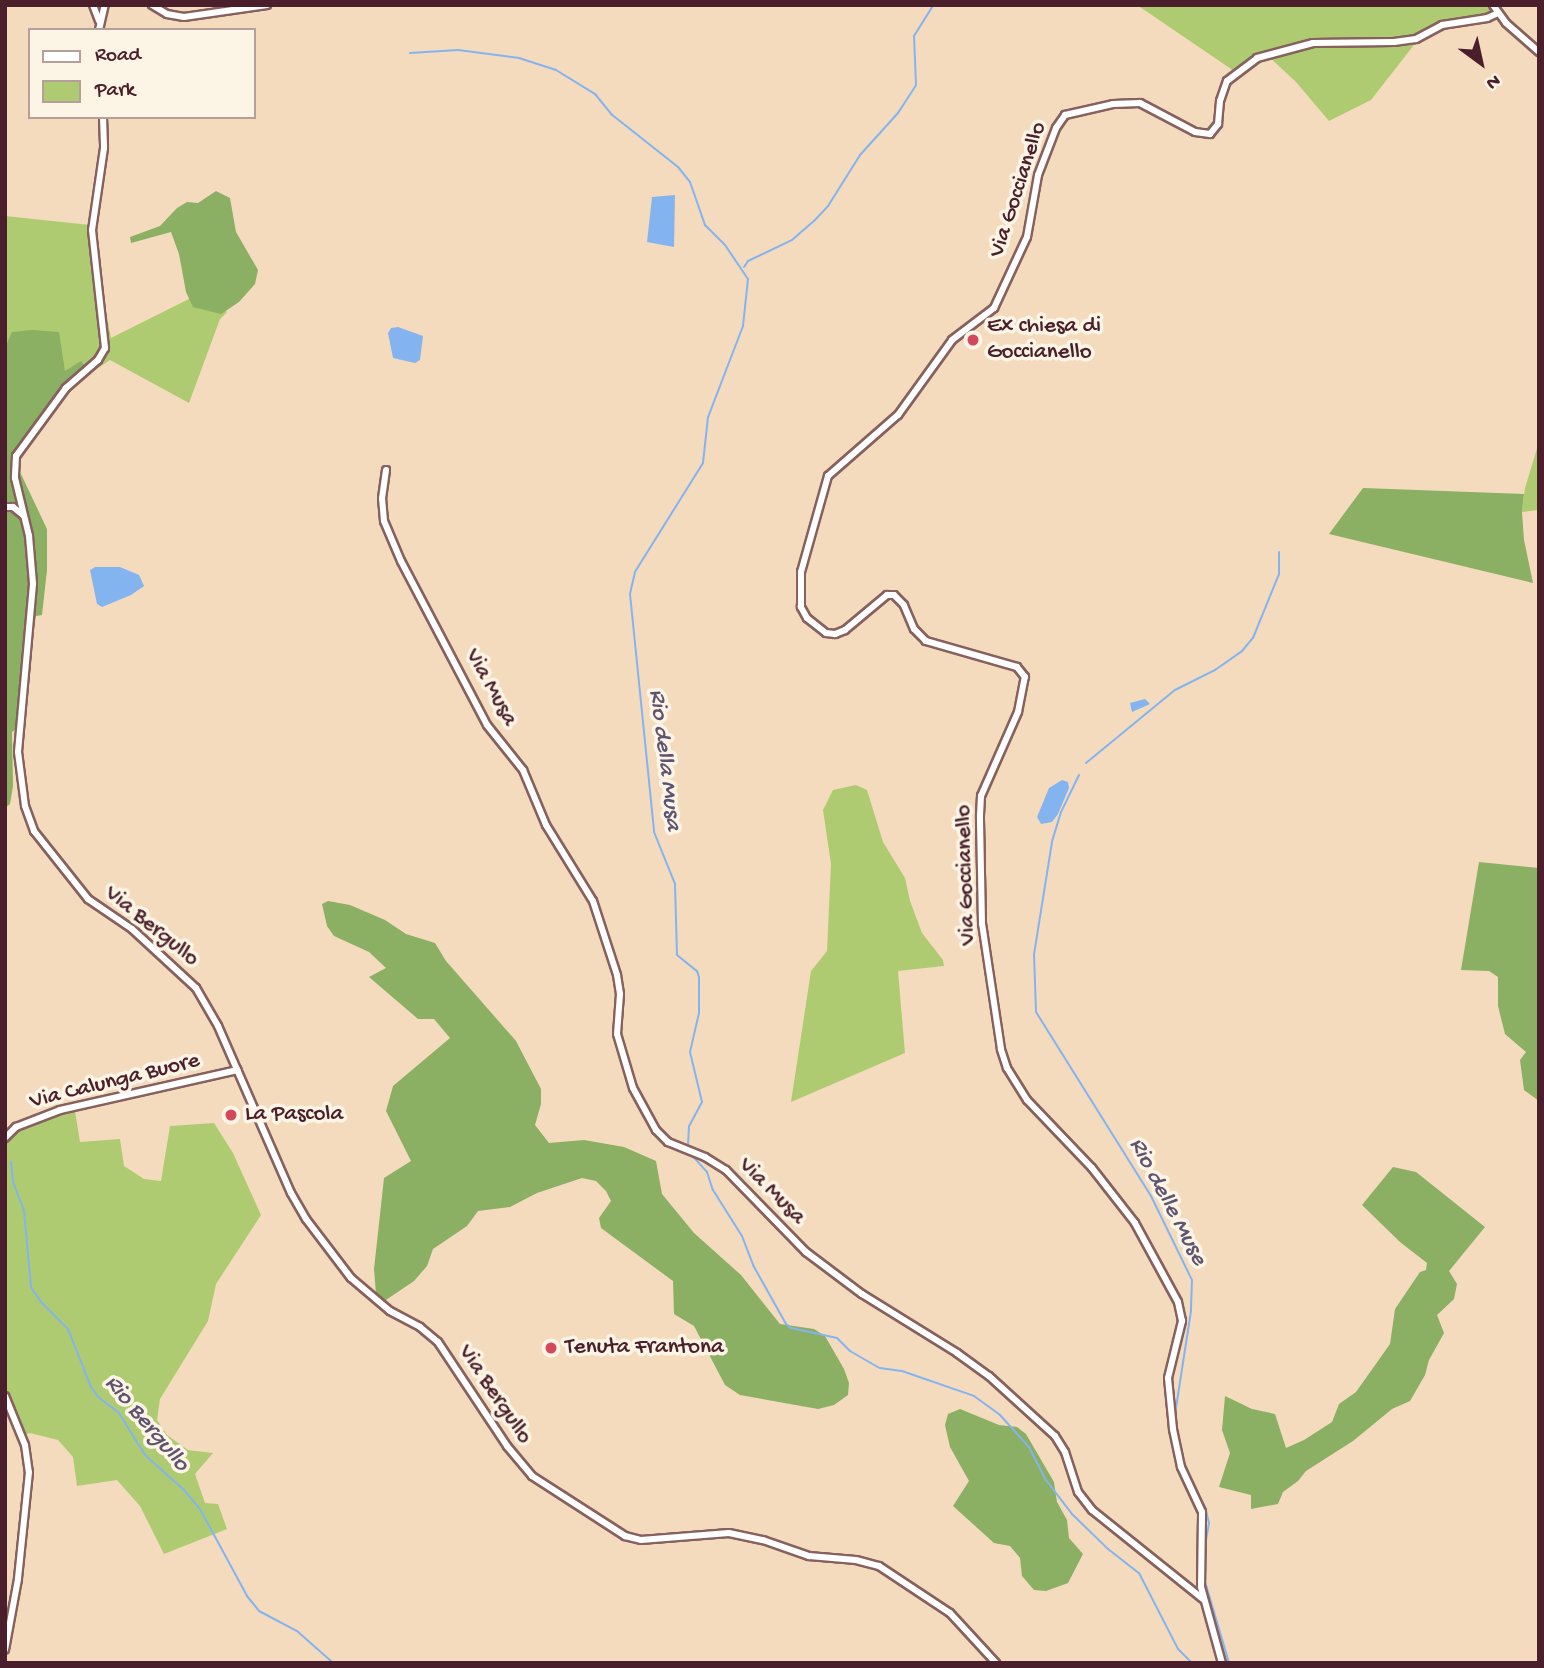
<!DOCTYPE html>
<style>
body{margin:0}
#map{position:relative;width:1544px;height:1668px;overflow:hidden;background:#f4dbbe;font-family:"Gochi Hand",sans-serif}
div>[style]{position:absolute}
.green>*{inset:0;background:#afcb71}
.forest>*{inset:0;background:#8baf63}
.water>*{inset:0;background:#84b4ef}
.stream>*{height:2px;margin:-1px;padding:0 1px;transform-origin:1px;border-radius:1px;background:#84b4ef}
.roads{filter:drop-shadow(2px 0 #86615e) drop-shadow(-2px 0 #86615e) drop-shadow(0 2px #86615e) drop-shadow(0 -2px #86615e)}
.street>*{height:6px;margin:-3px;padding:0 3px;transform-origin:3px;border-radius:3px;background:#fff}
.dots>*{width:19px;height:19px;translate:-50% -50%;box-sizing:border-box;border:4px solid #fcf5e5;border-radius:50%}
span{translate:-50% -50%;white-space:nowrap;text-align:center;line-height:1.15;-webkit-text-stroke:7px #fcf5e5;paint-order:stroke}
.street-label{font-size:23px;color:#4a1f2b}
.poi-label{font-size:23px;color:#4a1f2b}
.left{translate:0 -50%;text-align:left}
.water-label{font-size:24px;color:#5e5370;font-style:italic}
.frame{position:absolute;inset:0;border:7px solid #4a1f2b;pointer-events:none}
.legend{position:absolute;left:28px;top:28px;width:228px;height:91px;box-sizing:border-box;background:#fcf5e5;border:2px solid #b59f9b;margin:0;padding:9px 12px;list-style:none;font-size:21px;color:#4a1f2b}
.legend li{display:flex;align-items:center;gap:14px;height:35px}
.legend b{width:35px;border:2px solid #b59f9b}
.north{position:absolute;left:1446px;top:28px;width:70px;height:70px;-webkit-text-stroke:5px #fcf5e5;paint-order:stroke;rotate:147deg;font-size:19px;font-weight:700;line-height:28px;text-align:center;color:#4a1f2b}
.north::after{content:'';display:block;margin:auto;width:24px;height:32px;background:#4a1f2b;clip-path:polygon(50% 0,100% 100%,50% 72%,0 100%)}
</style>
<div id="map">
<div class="green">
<i style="clip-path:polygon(1137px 5px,1493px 5px,1497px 12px,1424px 32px,1371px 100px,1329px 121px,1296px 82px,1267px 55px,1237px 73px)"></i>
<i style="clip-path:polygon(5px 216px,90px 225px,111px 338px,201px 293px,227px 312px,220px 319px,189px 403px,110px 360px,72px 386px,63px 367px,5px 351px)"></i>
<i style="clip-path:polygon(1539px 442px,1539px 510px,1522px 512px,1525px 488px)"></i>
<i style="clip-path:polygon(856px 785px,867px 790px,883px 842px,905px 878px,910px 901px,922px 933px,943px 960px,944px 966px,898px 971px,905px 1053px,791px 1102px,811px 971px,827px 951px,831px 864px,823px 810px,833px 790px)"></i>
<i style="clip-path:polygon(74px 1105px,80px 1142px,120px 1139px,124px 1166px,144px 1179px,161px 1181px,170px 1126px,214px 1123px,233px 1153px,261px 1215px,216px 1284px,208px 1321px,160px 1399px,157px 1420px,167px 1435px,188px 1450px,213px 1453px,195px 1474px,205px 1503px,218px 1504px,227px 1529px,164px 1554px,140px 1506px,117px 1480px,77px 1486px,73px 1457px,58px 1440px,30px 1433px,23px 1435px,5px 1393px,5px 1144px,13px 1133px,38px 1119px)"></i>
</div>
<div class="forest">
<i style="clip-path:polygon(216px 191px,230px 198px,236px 232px,258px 270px,255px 284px,239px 302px,221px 314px,193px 307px,186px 292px,179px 254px,171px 232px,131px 243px,130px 237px,160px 226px,177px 208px,187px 202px,198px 203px)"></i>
<i style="clip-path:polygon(32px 330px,59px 332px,65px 371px,81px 361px,85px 366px,69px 379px,72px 386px,19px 453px,20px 472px,47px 529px,47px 570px,42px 615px,36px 616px,28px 663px,21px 726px,12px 732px,13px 786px,10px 804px,5px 808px,5px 348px,12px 332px)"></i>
<i style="clip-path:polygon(1363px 488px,1524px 494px,1522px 512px,1524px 540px,1533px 583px,1329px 534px)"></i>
<i style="clip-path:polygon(1479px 862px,1539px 868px,1539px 1101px,1524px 1090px,1520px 1060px,1526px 1052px,1505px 1034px,1498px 1006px,1498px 977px,1489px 971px,1461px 970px)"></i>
<i style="clip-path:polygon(328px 901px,350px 905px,385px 920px,406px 934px,435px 943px,446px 961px,516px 1041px,541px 1089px,541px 1104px,535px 1125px,549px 1143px,584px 1140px,624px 1147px,656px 1161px,662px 1194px,694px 1233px,741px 1275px,780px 1324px,814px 1329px,825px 1336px,844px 1369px,849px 1383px,848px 1395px,834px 1405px,818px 1409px,740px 1395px,725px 1385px,694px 1326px,674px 1314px,673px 1281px,601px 1228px,599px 1218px,611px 1201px,606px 1191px,596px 1181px,582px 1178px,537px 1193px,510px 1207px,478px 1211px,467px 1226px,433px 1249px,427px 1266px,414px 1281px,377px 1306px,374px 1269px,384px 1178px,411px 1161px,386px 1111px,393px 1086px,450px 1038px,434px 1019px,418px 1019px,369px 977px,386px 968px,369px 952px,334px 936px,327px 926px,322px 904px)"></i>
<i style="clip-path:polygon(1393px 1167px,1416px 1172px,1485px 1227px,1449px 1271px,1457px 1284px,1454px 1299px,1437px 1315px,1444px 1333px,1429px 1360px,1425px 1375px,1410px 1401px,1392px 1409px,1353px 1441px,1306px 1471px,1298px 1481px,1283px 1492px,1278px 1504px,1251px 1509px,1251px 1495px,1219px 1487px,1230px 1453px,1222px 1430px,1225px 1396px,1252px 1409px,1275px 1414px,1286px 1448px,1304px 1440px,1332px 1422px,1339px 1404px,1356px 1392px,1390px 1344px,1395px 1309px,1420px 1272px,1426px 1270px,1427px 1263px,1400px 1242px,1362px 1205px)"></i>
<i style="clip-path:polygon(960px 1409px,999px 1425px,1017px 1427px,1026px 1434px,1054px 1482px,1057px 1502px,1067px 1520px,1069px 1538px,1083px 1554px,1068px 1583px,1046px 1591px,1034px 1590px,1022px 1576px,1020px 1558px,1010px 1546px,994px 1543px,953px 1506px,969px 1481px,950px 1447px,945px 1425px,948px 1414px)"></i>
</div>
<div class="water">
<i style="clip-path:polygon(675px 195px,674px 247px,647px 242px,652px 197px)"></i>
<i style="clip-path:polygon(398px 327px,423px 336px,420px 360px,415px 363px,393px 358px,388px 333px,391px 328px)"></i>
<i style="clip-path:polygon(95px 567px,120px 567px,139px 575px,144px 586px,131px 595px,102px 607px,97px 604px,90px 570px)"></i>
<i style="clip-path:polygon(1145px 699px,1150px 704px,1132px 712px,1130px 703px)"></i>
<i style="clip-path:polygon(1062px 780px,1068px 782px,1069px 788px,1058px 814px,1052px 822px,1041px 824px,1037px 817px,1049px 788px)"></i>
</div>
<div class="stream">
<i style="left:410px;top:53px;width:48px;rotate:-3.6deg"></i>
<i style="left:458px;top:50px;width:62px;rotate:7.5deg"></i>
<i style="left:519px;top:58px;width:39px;rotate:18deg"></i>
<i style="left:556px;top:70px;width:46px;rotate:31.6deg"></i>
<i style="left:595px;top:94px;width:26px;rotate:51deg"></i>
<i style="left:611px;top:114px;width:85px;rotate:38.3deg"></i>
<i style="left:678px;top:167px;width:19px;rotate:51deg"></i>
<i style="left:690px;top:182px;width:46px;rotate:70.8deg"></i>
<i style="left:705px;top:225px;width:28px;rotate:45deg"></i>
<i style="left:725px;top:245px;width:41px;rotate:55.9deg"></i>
<i style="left:748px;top:279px;width:47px;rotate:96.1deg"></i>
<i style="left:743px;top:326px;width:97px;rotate:111deg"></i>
<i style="left:708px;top:417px;width:46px;rotate:96.2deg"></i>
<i style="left:703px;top:463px;width:128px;rotate:122deg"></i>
<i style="left:635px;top:572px;width:23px;rotate:103deg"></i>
<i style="left:630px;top:594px;width:239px;rotate:84.2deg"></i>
<i style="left:654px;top:832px;width:56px;rotate:68deg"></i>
<i style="left:675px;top:884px;width:71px;rotate:88.4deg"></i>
<i style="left:677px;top:955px;width:26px;rotate:39deg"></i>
<i style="left:697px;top:971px;width:6px;rotate:72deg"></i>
<i style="left:699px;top:977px;width:36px;rotate:90deg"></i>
<i style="left:699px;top:1013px;width:40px;rotate:103deg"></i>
<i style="left:690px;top:1052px;width:51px;rotate:76.5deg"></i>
<i style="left:702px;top:1102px;width:27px;rotate:118deg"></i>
<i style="left:689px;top:1126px;width:21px;rotate:93deg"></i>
<i style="left:744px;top:267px;width:7px;rotate:-56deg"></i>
<i style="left:748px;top:261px;width:49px;rotate:-25.5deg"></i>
<i style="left:792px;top:240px;width:30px;rotate:-41deg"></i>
<i style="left:815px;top:220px;width:19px;rotate:-47deg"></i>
<i style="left:828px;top:206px;width:60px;rotate:-57.9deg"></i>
<i style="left:860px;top:155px;width:57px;rotate:-47.9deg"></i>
<i style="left:898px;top:113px;width:33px;rotate:-57deg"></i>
<i style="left:916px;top:85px;width:49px;rotate:-92.3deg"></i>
<i style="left:914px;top:36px;width:36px;rotate:-58deg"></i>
<i style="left:1086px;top:763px;width:115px;rotate:-39.4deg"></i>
<i style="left:1175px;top:690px;width:45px;rotate:-26.6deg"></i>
<i style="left:1215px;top:670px;width:33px;rotate:-35deg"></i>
<i style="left:1242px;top:651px;width:17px;rotate:-50deg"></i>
<i style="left:1253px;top:638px;width:69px;rotate:-67.9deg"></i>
<i style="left:1279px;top:574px;width:22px;rotate:-90deg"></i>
<i style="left:1079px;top:775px;width:41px;rotate:115.9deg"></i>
<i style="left:1061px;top:812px;width:31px;rotate:107deg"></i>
<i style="left:1052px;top:842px;width:113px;rotate:99.1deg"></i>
<i style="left:1034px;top:954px;width:58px;rotate:88deg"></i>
<i style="left:1036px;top:1012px;width:217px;rotate:58deg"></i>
<i style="left:1151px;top:1196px;width:93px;rotate:64deg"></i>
<i style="left:1192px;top:1280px;width:31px;rotate:92deg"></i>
<i style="left:1191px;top:1311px;width:104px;rotate:98.8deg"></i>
<i style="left:1175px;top:1414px;width:22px;rotate:82deg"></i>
<i style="left:689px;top:1152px;width:27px;rotate:48deg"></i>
<i style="left:707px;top:1172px;width:19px;rotate:72deg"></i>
<i style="left:713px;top:1190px;width:54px;rotate:57.8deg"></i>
<i style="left:742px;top:1236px;width:31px;rotate:69deg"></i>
<i style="left:753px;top:1265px;width:68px;rotate:60.8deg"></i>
<i style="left:786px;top:1324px;width:6px;rotate:39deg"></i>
<i style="left:791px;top:1328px;width:47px;rotate:12.3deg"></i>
<i style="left:837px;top:1338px;width:18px;rotate:45deg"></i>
<i style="left:850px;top:1351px;width:34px;rotate:30deg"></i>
<i style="left:880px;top:1368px;width:22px;rotate:8deg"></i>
<i style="left:902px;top:1371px;width:76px;rotate:19.1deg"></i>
<i style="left:974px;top:1396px;width:32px;rotate:36deg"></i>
<i style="left:1000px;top:1415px;width:43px;rotate:47.8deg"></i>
<i style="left:1029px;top:1447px;width:37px;rotate:63deg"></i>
<i style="left:1046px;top:1480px;width:43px;rotate:52.6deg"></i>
<i style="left:1072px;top:1514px;width:50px;rotate:44.2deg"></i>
<i style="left:1108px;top:1549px;width:39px;rotate:38deg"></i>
<i style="left:1139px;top:1573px;width:85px;rotate:62.8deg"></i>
<i style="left:1178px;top:1649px;width:20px;rotate:45deg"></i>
<i style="left:11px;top:1162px;width:20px;rotate:84deg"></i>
<i style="left:13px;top:1182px;width:31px;rotate:69deg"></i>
<i style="left:24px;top:1211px;width:76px;rotate:84.7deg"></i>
<i style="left:31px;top:1287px;width:18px;rotate:56deg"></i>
<i style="left:41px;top:1302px;width:38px;rotate:45deg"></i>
<i style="left:68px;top:1329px;width:62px;rotate:68.4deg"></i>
<i style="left:91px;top:1387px;width:12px;rotate:55deg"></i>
<i style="left:98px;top:1397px;width:26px;rotate:37deg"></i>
<i style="left:119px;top:1413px;width:49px;rotate:58.2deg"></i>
<i style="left:145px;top:1455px;width:52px;rotate:41.9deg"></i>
<i style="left:184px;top:1490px;width:25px;rotate:50deg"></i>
<i style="left:200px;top:1509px;width:99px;rotate:61.6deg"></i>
<i style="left:247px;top:1596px;width:19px;rotate:51deg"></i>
<i style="left:259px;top:1611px;width:43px;rotate:27.8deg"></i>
<i style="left:297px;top:1631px;width:48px;rotate:41.6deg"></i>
<i style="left:1187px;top:1472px;width:39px;rotate:63deg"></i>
<i style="left:1205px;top:1507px;width:16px;rotate:76deg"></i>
<i style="left:1209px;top:1523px;width:22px;rotate:100deg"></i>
<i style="left:1204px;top:1578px;width:89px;rotate:73.6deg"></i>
</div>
<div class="roads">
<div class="street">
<i style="left:93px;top:5px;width:17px;rotate:69deg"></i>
<i style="left:152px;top:5px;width:17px;rotate:31deg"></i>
<i style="left:167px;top:14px;width:17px;rotate:10deg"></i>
<i style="left:184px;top:17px;width:84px;rotate:-8.2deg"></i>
<i style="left:1493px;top:5px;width:22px;rotate:54deg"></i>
<i style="left:1506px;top:23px;width:44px;rotate:41.3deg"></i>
<i style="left:99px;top:30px;width:26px;rotate:-77deg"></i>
<i style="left:103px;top:117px;width:31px;rotate:88deg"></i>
<i style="left:104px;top:148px;width:83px;rotate:98.3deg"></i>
<i style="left:92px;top:230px;width:119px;rotate:83.7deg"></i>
<i style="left:105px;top:348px;width:14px;rotate:120deg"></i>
<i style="left:98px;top:360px;width:43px;rotate:138.8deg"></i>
<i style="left:66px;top:388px;width:84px;rotate:126.3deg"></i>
<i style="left:16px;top:456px;width:22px;rotate:93deg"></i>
<i style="left:15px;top:478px;width:60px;rotate:76.4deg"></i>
<i style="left:29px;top:536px;width:48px;rotate:85.2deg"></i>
<i style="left:33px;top:584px;width:169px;rotate:95.1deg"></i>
<i style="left:18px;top:752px;width:54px;rotate:82.6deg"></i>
<i style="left:25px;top:806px;width:27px;rotate:70deg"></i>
<i style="left:34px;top:831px;width:87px;rotate:51.5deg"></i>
<i style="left:88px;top:899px;width:53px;rotate:34.3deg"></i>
<i style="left:132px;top:929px;width:87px;rotate:42.7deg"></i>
<i style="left:196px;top:988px;width:44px;rotate:59.9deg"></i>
<i style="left:218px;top:1026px;width:182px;rotate:66.4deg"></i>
<i style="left:291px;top:1193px;width:30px;rotate:60deg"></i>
<i style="left:306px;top:1219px;width:74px;rotate:52.7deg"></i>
<i style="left:351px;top:1278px;width:51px;rotate:40.2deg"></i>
<i style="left:390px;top:1311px;width:34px;rotate:28deg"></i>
<i style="left:420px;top:1327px;width:23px;rotate:40deg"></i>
<i style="left:438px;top:1342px;width:125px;rotate:56.4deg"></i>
<i style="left:507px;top:1446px;width:39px;rotate:50deg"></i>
<i style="left:532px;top:1476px;width:111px;rotate:32.8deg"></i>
<i style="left:625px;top:1536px;width:16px;rotate:14deg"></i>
<i style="left:641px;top:1540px;width:88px;rotate:-4.5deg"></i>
<i style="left:729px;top:1533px;width:35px;rotate:12deg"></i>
<i style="left:763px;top:1540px;width:49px;rotate:19.2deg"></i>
<i style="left:809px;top:1556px;width:47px;rotate:4.9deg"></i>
<i style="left:856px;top:1560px;width:24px;rotate:15deg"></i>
<i style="left:879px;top:1566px;width:85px;rotate:33.5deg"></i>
<i style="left:950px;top:1613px;width:68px;rotate:47.4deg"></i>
<i style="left:386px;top:470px;width:28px;rotate:98deg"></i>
<i style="left:382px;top:498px;width:23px;rotate:85deg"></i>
<i style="left:384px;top:521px;width:43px;rotate:67deg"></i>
<i style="left:401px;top:561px;width:185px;rotate:62.3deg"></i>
<i style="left:487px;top:725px;width:58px;rotate:51.3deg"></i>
<i style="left:523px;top:770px;width:60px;rotate:67.3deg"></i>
<i style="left:546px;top:825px;width:89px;rotate:58.3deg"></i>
<i style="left:593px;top:901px;width:78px;rotate:72deg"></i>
<i style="left:617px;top:975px;width:19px;rotate:81deg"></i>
<i style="left:620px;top:994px;width:40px;rotate:94.3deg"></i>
<i style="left:617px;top:1034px;width:56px;rotate:73.5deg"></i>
<i style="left:633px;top:1088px;width:48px;rotate:61.3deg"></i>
<i style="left:656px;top:1130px;width:17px;rotate:45deg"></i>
<i style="left:668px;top:1142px;width:40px;rotate:22deg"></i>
<i style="left:705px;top:1157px;width:25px;rotate:32deg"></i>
<i style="left:726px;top:1170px;width:115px;rotate:45.7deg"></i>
<i style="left:806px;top:1252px;width:70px;rotate:36.9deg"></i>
<i style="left:862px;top:1294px;width:112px;rotate:31.8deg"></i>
<i style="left:957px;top:1353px;width:39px;rotate:36deg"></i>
<i style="left:989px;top:1376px;width:89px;rotate:42.3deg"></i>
<i style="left:1055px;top:1436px;width:19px;rotate:58deg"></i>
<i style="left:1065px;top:1452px;width:42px;rotate:72deg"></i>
<i style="left:1078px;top:1492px;width:23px;rotate:52deg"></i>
<i style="left:1092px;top:1510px;width:142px;rotate:38.7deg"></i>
<i style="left:5px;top:507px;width:8px"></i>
<i style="left:13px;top:507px;width:13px;rotate:39deg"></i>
<i style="left:5px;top:1138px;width:16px;rotate:-45deg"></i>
<i style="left:16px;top:1127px;width:47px;rotate:-21.1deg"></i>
<i style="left:60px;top:1110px;width:182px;rotate:-12.7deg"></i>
<i style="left:5px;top:1396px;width:53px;rotate:67.8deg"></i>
<i style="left:25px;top:1445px;width:27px;rotate:82deg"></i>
<i style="left:29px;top:1472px;width:108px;rotate:95.9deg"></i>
<i style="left:18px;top:1579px;width:72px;rotate:100.4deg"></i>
<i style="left:1222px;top:1663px;width:79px;rotate:-105.4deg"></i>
<i style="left:1201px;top:1587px;width:75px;rotate:-89.2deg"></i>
<i style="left:1202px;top:1512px;width:50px;rotate:-115deg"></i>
<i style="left:1181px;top:1467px;width:39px;rotate:-102deg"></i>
<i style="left:1173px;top:1429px;width:51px;rotate:-95.6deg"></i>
<i style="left:1168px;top:1378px;width:59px;rotate:-76.2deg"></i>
<i style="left:1182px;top:1321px;width:19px;rotate:-102deg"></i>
<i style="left:1178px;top:1302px;width:90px;rotate:-118.6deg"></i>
<i style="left:1135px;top:1223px;width:70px;rotate:-128deg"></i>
<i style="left:1092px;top:1168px;width:94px;rotate:-133.7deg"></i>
<i style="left:1027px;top:1100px;width:38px;rotate:-122deg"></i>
<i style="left:1007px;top:1068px;width:20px;rotate:-108deg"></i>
<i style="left:1001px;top:1049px;width:126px;rotate:-98.6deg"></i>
<i style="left:982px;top:924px;width:109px;rotate:-91.1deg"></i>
<i style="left:980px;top:815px;width:19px;rotate:-87deg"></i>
<i style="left:981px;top:796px;width:92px;rotate:-66.2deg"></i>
<i style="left:1018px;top:712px;width:36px;rotate:-79deg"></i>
<i style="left:1025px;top:677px;width:13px;rotate:-129deg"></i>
<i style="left:1017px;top:667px;width:95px;rotate:-164.1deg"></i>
<i style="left:926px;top:641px;width:17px;rotate:-135deg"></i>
<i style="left:914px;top:629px;width:26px;rotate:-113deg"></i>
<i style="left:904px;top:605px;width:14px;rotate:-135deg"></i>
<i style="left:894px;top:595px;width:7px;rotate:180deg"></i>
<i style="left:887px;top:595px;width:55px;rotate:140.2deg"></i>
<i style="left:845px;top:630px;width:11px;rotate:158deg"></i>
<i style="left:835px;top:634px;width:9px;rotate:-174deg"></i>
<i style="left:826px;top:633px;width:24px;rotate:-142deg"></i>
<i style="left:807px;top:618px;width:13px;rotate:-119deg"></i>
<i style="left:801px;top:607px;width:35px;rotate:-90deg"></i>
<i style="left:801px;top:572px;width:100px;rotate:-74.3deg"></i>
<i style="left:828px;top:476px;width:93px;rotate:-41.1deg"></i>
<i style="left:898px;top:415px;width:92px;rotate:-54.2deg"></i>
<i style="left:952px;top:340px;width:53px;rotate:-37.3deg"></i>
<i style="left:994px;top:308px;width:78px;rotate:-65.1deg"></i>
<i style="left:1027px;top:237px;width:63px;rotate:-79.9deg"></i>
<i style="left:1038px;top:175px;width:50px;rotate:-69deg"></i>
<i style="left:1056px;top:128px;width:16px;rotate:-55deg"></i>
<i style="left:1065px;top:115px;width:49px;rotate:-12.9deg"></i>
<i style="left:1113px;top:104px;width:27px;rotate:-2deg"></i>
<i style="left:1140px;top:103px;width:62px;rotate:27.8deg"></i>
<i style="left:1195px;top:132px;width:15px;rotate:8deg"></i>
<i style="left:1210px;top:134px;width:13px;rotate:-51deg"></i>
<i style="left:1218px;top:124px;width:23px;rotate:-85deg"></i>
<i style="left:1220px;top:101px;width:21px;rotate:-71deg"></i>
<i style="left:1227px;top:81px;width:38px;rotate:-37deg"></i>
<i style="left:1257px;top:58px;width:58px;rotate:-15deg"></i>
<i style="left:1313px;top:43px;width:81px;rotate:-0.7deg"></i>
<i style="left:1394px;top:42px;width:22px;rotate:-8deg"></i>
<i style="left:1416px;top:39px;width:30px;rotate:-28deg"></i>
<i style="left:1442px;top:25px;width:46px;rotate:-8.8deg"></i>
<i style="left:1487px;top:18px;width:12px;rotate:-24deg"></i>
</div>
</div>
<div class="dots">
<i style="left:973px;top:340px;background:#d1495b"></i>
<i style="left:231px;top:1115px;background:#d1495b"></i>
<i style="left:551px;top:1348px;background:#d1495b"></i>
</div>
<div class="street-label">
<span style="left:1019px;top:190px;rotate:-72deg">Via Goccianello</span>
<span style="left:490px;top:688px;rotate:61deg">Via Musa</span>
<span style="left:967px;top:875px;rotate:-92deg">Via Goccianello</span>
<span style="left:151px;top:927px;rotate:39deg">Via Bergullo</span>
<span style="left:115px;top:1082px;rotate:-14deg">Via Calunga Buore</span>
<span style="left:771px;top:1192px;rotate:45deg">Via Musa</span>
<span style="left:494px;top:1395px;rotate:56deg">Via Bergullo</span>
</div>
<div class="poi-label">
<span class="left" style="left:987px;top:340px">Ex chiesa di<br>Goccianello</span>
<span class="left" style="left:245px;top:1115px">La Pascola</span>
<span class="left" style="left:565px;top:1348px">Tenuta Frantona</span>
</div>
<div class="water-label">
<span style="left:664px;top:760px;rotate:83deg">Rio della Musa</span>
<span style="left:1167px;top:1202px;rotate:62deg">Rio delle Muse</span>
<span style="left:146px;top:1424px;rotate:50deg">Rio Bergullo</span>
</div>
<div class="frame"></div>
<ul class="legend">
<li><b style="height:9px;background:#fff"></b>Road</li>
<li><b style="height:19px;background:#afcb71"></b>Park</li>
</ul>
<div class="north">N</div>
</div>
